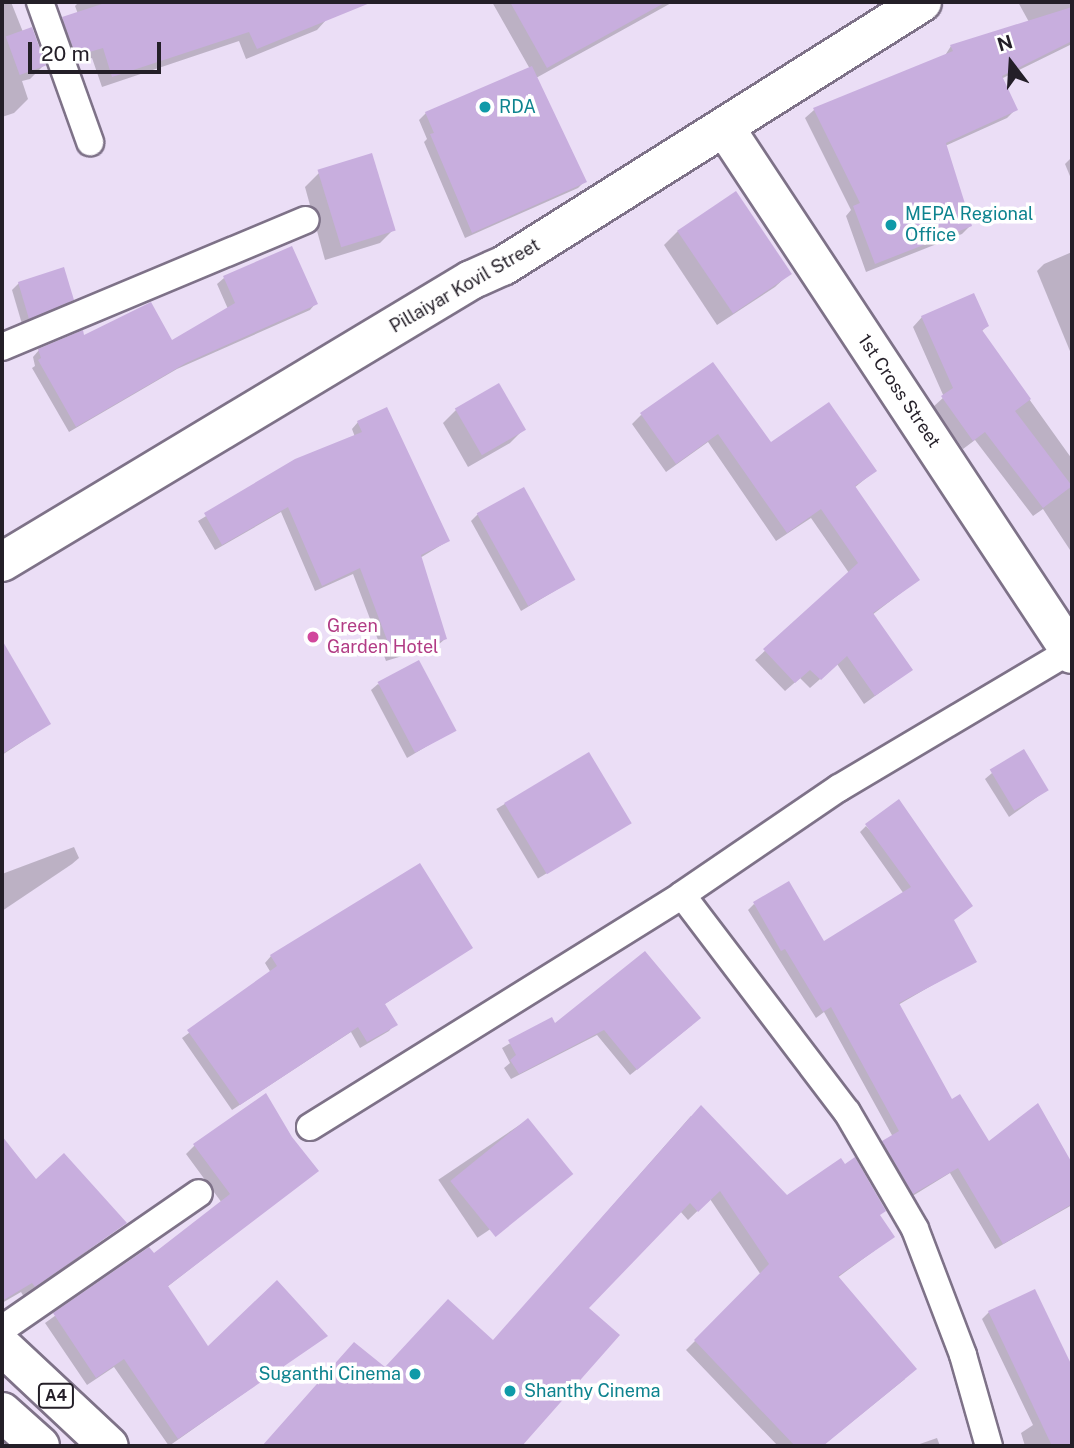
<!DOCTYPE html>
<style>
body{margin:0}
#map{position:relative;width:1074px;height:1448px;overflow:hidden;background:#ebdef6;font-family:"Public Sans",sans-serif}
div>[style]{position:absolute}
.shadow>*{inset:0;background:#0003;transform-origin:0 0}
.building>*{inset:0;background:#c8aede;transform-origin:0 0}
.roads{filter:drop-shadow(2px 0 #7e7288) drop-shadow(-2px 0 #7e7288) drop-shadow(0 2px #7e7288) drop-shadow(0 -2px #7e7288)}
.lane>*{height:26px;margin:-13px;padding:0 13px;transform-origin:13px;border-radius:13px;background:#fff}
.street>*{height:38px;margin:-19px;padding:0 19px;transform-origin:19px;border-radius:19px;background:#fff}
.highway>*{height:38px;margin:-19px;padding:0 19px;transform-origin:19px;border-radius:19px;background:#fff}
.dots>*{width:19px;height:19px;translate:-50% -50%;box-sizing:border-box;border:4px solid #fff;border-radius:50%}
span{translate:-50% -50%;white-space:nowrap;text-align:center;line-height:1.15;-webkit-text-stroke:7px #fff;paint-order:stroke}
.shield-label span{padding:2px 5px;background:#fff;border:2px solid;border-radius:5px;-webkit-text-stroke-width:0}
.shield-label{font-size:16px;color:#241f28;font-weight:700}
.culture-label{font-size:18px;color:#0d838f}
.left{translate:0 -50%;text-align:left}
.right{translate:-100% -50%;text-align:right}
.street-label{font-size:18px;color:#241f28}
.hotel-label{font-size:18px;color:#b23c85}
.frame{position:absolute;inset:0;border:4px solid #241f28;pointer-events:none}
.north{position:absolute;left:976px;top:28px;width:70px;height:70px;-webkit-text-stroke:5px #fff;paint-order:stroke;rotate:343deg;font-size:19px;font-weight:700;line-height:28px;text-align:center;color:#241f28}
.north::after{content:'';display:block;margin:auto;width:24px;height:32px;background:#241f28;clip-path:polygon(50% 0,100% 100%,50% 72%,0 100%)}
.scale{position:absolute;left:28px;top:42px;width:133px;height:32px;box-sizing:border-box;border:4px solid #241f28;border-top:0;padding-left:9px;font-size:21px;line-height:24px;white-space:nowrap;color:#241f28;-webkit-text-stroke:5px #fff;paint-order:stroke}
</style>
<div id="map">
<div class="shadow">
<i style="clip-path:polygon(2px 2px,11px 2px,23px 32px,44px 65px,30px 79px,22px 81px,28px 99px,14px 113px,2px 117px)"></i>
<i style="clip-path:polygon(79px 2px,322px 2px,327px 19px,317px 30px,246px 59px,239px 41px,102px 87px,92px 58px,66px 66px,52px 29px,63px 19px,78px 14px,75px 6px)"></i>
<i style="clip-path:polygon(492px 2px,673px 2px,536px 78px,585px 181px,578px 188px,465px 238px,424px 142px,427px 139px,419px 120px,426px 113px,530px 69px)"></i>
<i style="clip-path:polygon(1018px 2px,1072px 2px,1072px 44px,1001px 79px,1016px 109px,1007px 118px,945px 146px,970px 226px,962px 234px,866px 272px,846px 216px,851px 210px,805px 118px,814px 110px,944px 57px,951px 46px,1029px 22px)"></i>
<i style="clip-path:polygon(1072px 157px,1072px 181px,1065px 164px)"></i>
<i style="clip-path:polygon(319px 173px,394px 229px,380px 243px,325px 260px,305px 187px)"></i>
<i style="clip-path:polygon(735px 194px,789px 274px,775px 287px,717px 325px,664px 245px,678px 231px)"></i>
<i style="clip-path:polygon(1072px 252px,1072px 356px,1037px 271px,1044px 264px)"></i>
<i style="clip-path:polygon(224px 278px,316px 303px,310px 310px,177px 369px,69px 432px,32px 368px,35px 366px,33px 357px,39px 350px,83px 337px,172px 342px,228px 309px,217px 284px)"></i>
<i style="clip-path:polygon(19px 283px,72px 299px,65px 306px,22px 324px,12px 290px)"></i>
<i style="clip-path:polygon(922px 317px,987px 326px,981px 332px,1072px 459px,1072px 553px,1043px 509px,1033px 516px,975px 440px,963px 449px,933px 407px,944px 397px,913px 327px)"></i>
<i style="clip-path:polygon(457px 409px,523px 430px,510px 443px,468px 467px,443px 423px)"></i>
<i style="clip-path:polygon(641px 415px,875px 471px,854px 488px,918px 580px,872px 615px,911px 670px,864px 704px,837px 664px,810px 688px,800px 678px,785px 691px,755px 660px,849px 573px,811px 518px,776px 541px,708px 442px,666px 472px,632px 424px)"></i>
<i style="clip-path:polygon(358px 422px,448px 541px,420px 558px,445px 639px,438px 645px,386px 661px,353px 574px,315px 591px,281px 512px,215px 550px,198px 521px,296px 461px,355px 437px,352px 429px)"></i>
<i style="clip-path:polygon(478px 514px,573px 580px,521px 611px,471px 521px)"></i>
<i style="clip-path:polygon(11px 659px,49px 724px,2px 755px,2px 664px)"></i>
<i style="clip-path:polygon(378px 684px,454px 730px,407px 758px,371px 690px)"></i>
<i style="left:588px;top:754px;width:81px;height:107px;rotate:59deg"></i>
<i style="clip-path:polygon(992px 773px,1047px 790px,1009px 817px,985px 779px)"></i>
<i style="clip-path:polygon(866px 826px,953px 921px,974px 961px,898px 1005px,952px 1101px,989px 1143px,1037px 1105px,1072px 1167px,1072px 1205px,995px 1249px,950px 1173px,906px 1200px,877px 1149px,893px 1137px,824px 1012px,816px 1018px,748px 910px,754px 904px,823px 944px,904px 894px,860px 832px)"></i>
<i style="clip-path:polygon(74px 847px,79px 858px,72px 864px,2px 911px,2px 874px)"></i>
<i style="clip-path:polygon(471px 948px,383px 1005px,395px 1024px,389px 1031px,360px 1048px,351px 1032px,232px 1110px,182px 1038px,271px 973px,265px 963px,271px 956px)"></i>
<i style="clip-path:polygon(551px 1019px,555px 1026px,692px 1025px,630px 1075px,597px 1035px,511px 1079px,504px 1068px,510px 1063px,502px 1048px)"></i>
<i style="clip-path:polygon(691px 1116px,787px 1197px,878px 1216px,893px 1237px,837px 1278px,905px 1379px,822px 1446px,778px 1446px,686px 1350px,761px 1275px,710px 1199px,688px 1220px,680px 1211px,586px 1308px,618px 1336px,519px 1446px,360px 1446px,348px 1436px,340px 1446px,263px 1446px,345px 1353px,384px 1369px,493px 1342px)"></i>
<i style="left:527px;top:1120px;width:70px;height:107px;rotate:56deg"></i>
<i style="clip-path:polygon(291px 1138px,316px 1171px,167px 1287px,208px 1348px,325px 1336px,169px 1446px,114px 1367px,87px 1385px,45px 1323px,148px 1249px,153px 1255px,222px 1203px,186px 1154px,195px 1145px)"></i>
<i style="clip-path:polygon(2px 1139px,36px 1181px,125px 1223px,24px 1297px,21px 1292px,2px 1303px)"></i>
<i style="clip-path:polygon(1035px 1291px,1072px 1370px,1072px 1446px,1025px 1446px,1021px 1433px,1033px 1425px,982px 1319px,989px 1312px)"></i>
<i style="clip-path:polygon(937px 1438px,940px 1446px,914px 1446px)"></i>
</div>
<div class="building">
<i style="clip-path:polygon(108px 2px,370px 2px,370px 3px,257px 49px,249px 32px,112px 77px,103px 48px,76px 56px,62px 17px)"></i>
<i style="clip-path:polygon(510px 2px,666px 2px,547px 68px)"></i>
<i style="clip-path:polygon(1072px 7px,1072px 41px,1002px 76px,1018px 110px,946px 143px,972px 226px,875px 264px,853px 206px,860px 203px,813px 108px,953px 51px,950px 45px)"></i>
<i style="left:32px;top:27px;width:41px;height:28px;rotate:70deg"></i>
<i style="clip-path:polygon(532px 66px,587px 182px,472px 233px,430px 134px,434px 133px,425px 112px)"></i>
<i style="left:372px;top:153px;width:81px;height:57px;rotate:73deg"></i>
<i style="left:736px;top:191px;width:100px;height:71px;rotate:56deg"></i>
<i style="clip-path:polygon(292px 246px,318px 304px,186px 363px,76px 427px,38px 360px,41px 358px,38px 349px,83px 330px,84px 335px,151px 302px,172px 340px,235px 303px,223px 276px)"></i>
<i style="clip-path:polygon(64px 267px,74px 300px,29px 319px,18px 282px)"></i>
<i style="clip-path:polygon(974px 293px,989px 326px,982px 330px,1031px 399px,1015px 411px,1072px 486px,1043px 508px,985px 432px,973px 441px,941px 396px,953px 388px,921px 316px)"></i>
<i style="clip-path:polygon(713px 362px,771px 442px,829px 402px,877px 471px,855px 486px,920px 580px,873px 613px,913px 670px,875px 696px,847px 656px,821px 680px,810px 670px,795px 683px,763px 649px,858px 563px,821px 509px,787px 533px,718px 434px,676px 464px,640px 413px)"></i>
<i style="left:499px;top:383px;width:54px;height:51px;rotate:60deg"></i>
<i style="clip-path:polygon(387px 407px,450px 541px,421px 555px,447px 639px,393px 656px,360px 568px,322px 586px,288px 507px,222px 545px,204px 513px,295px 459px,362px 432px,357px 421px)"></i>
<i style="left:524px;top:487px;width:106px;height:54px;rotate:61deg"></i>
<i style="clip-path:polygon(2px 640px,51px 724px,2px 754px)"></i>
<i style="left:419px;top:660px;width:80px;height:47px;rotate:62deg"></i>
<i style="left:1024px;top:749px;width:48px;height:40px;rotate:59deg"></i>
<i style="left:589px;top:752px;width:83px;height:99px;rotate:59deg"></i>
<i style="clip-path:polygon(899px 799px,973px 906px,954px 920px,977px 962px,899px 1003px,952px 1099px,960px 1094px,989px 1141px,1038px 1103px,1072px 1163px,1072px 1204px,1003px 1244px,958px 1168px,913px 1194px,882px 1141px,899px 1131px,831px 1007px,823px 1012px,785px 949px,781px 951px,753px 902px,789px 881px,824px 941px,911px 887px,865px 824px)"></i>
<i style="clip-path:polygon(420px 863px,473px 948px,385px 1004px,398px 1025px,367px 1042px,358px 1027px,240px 1105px,187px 1030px,277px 966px,270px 955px)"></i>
<i style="clip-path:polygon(645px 951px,701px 1018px,637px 1070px,604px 1030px,519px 1074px,510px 1060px,516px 1055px,508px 1040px,552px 1017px,555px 1023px)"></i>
<i style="clip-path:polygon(266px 1093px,292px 1137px,319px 1171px,168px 1286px,208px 1346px,277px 1280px,328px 1336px,178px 1439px,124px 1359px,96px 1378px,53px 1313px,149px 1247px,154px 1253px,230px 1194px,193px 1144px)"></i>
<i style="clip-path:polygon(701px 1105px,787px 1195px,841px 1158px,845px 1164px,855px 1157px,886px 1211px,880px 1215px,895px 1237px,838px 1276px,917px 1369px,823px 1446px,795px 1446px,694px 1340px,769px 1264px,720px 1191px,698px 1212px,690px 1203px,589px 1308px,620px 1335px,522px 1446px,262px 1446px,354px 1342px,385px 1367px,448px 1299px,493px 1340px)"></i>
<i style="left:528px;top:1118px;width:72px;height:100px;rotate:51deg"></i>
<i style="clip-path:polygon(2px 1136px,36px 1179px,64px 1153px,127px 1223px,35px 1287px,32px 1283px,2px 1301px)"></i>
<i style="clip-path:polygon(1035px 1289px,1072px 1366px,1072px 1446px,1052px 1446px,988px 1311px)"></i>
</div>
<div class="roads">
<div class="lane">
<i style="left:40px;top:2px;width:149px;rotate:70.3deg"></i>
<i style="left:2px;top:347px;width:329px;rotate:-22.7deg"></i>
<i style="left:682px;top:895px;width:273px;rotate:52.8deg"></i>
<i style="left:847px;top:1112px;width:135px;rotate:59.8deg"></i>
<i style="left:915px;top:1229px;width:135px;rotate:69.1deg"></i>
<i style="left:963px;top:1355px;width:95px;rotate:74.1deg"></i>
<i style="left:310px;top:1127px;width:438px;rotate:-31.9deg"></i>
<i style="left:682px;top:895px;width:190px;rotate:-34.3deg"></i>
<i style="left:839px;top:788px;width:269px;rotate:-30.7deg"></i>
<i style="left:2px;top:1329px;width:239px;rotate:-34.6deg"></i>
</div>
<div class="street">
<i style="left:725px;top:128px;width:630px;rotate:56.59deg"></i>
<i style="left:2px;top:562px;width:547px;rotate:-31.02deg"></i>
<i style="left:471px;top:280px;width:35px;rotate:-24deg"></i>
<i style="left:503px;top:266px;width:495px;rotate:-32.2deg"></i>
</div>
<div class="highway">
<i style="left:2px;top:1346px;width:146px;rotate:43.1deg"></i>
<i style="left:2px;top:1412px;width:51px;rotate:41.8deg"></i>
</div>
</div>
<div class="dots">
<i style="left:485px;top:107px;background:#0f9aa8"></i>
<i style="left:891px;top:225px;background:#0f9aa8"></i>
<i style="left:313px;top:637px;background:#d1479c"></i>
<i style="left:415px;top:1374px;background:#0f9aa8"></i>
<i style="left:510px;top:1391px;background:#0f9aa8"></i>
</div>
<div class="shield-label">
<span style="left:56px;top:1396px">A4</span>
</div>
<div class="culture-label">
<span class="left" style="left:499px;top:107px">RDA</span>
<span class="left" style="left:905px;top:225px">MEPA Regional<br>Office</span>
<span class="right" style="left:401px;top:1374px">Suganthi Cinema</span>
<span class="left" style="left:524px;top:1391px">Shanthy Cinema</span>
</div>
<div class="street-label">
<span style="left:465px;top:286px;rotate:-30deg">Pillaiyar Kovil Street</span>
<span style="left:899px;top:391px;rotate:56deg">1st Cross Street</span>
</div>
<div class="hotel-label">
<span class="left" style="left:327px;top:637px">Green<br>Garden Hotel</span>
</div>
<div class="frame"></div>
<div class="north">N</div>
<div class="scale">20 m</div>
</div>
